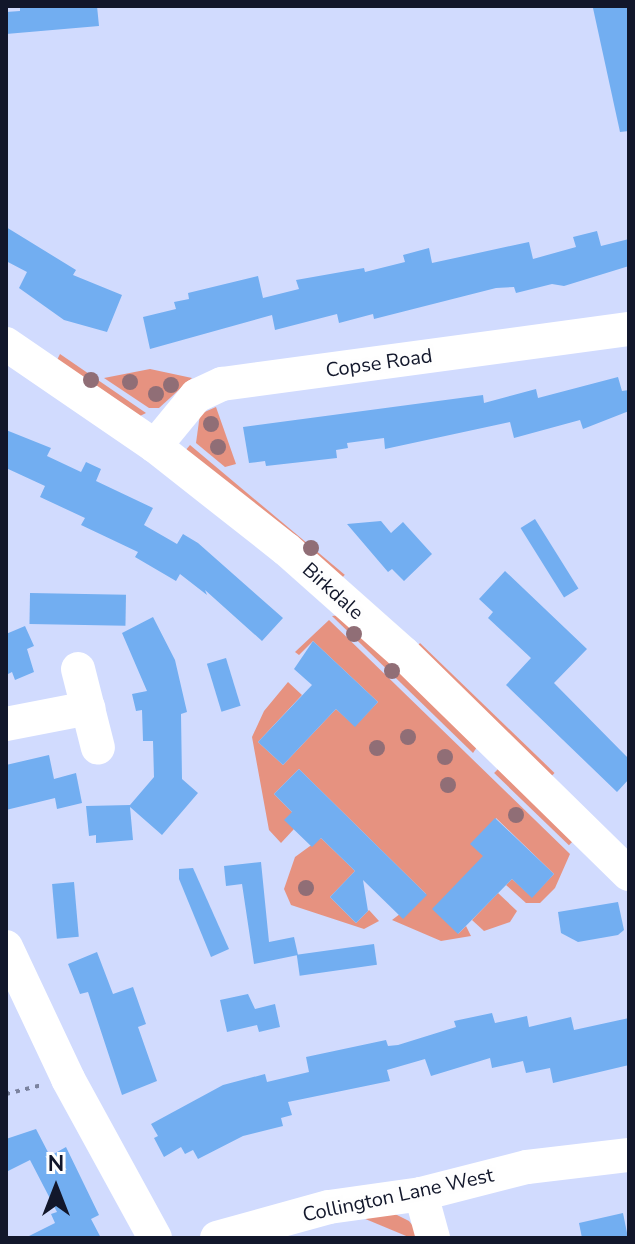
<!DOCTYPE html>
<style>
body{margin:0}
#map{position:relative;width:635px;height:1244px;overflow:hidden;background:#d1dbfe;font-family:"Nunito Sans",sans-serif}
div>[style]{position:absolute}
.green>*{inset:0;background:#e69280;transform-origin:0 0}
.building>*{inset:0;background:#72aef1;transform-origin:0 0}
.path>*{height:4px;margin-top:-2px;transform-origin:0;background:repeating-linear-gradient(90deg,#7b839f 0 4px,transparent 0 10px)}
.minor>*{height:34px;margin:-17px;padding:0 17px;transform-origin:17px;border-radius:17px;background:#fff}
.trees>*{width:16px;height:16px;margin:-8px;border-radius:50%;background:#906e76}
span{translate:-50% -50%;white-space:nowrap;text-align:center;line-height:1.15;-webkit-text-stroke:8px #fefefe;paint-order:stroke}
.street-label{font-size:20px;color:#12172b}
.frame{position:absolute;inset:0;border:8px solid #12172b;pointer-events:none}
.north{position:absolute;left:16px;top:1148px;width:80px;height:80px;-webkit-text-stroke:6px #fefefe;paint-order:stroke;rotate:0deg;font-size:22px;font-weight:700;line-height:32px;text-align:center;color:#12172b}
.north::after{content:'';display:block;margin:auto;width:28px;height:36px;background:#12172b;clip-path:polygon(50% 0,100% 100%,50% 72%,0 100%)}
</style>
<div id="map">
<div class="green">
<i style="clip-path:polygon(60px 354px,146px 413px,140px 416px,57px 360px)"></i>
<i style="clip-path:polygon(150px 369px,192px 378px,159px 408px,149px 408px,104px 378px)"></i>
<i style="clip-path:polygon(216px 407px,236px 464px,225px 467px,196px 443px,200px 414px)"></i>
<i style="left:190px;top:445px;width:202px;height:9px;rotate:40deg"></i>
<i style="clip-path:polygon(340px 615px,477px 747px,473px 753px,332px 616px)"></i>
<i style="clip-path:polygon(329px 620px,570px 854px,555px 888px,540px 903px,526px 903px,506px 885px,512px 879px,532px 897px,554px 874px,496px 818px,458px 934px,466px 926px,471px 936px,441px 941px,392px 920px,426px 894px,299px 769px,274px 794px,292px 812px,294px 829px,281px 843px,269px 830px,252px 737px,264px 711px,288px 682px,302px 695px,258px 742px,283px 765px,336px 709px,355px 726px,378px 702px,313px 641px,299px 655px,295px 652px)"></i>
<i style="left:420px;top:643px;width:187px;height:9px;rotate:44deg"></i>
<i style="left:499px;top:768px;width:104px;height:7px;rotate:44deg"></i>
<i style="clip-path:polygon(321px 838px,355px 871px,330px 897px,356px 923px,369px 910px,379px 921px,364px 929px,291px 905px,284px 889px,295px 857px)"></i>
<i style="clip-path:polygon(498px 893px,517px 911px,510px 922px,484px 931px,472px 920px)"></i>
<i style="clip-path:polygon(395px 1214px,409px 1221px,422px 1237px,411px 1238px,363px 1218px)"></i>
</div>
<div class="building">
<i style="clip-path:polygon(20px 6px,97px 6px,99px 26px,6px 34px,6px 12px,20px 11px)"></i>
<i style="clip-path:polygon(629px 6px,629px 131px,620px 132px,593px 8px)"></i>
<i style="clip-path:polygon(6px 227px,76px 270px,73px 275px,122px 295px,107px 332px,64px 320px,19px 288px,27px 272px,6px 261px)"></i>
<i style="clip-path:polygon(597px 231px,601px 246px,629px 239px,629px 266px,564px 286px,552px 284px,516px 293px,514px 287px,496px 288px,374px 319px,373px 314px,339px 323px,337px 314px,275px 330px,272px 315px,150px 349px,143px 317px,176px 309px,174px 302px,189px 299px,188px 293px,258px 276px,263px 298px,299px 289px,296px 280px,364px 268px,365px 272px,405px 262px,403px 255px,429px 248px,432px 263px,529px 242px,533px 259px,576px 247px,573px 237px)"></i>
<i style="clip-path:polygon(618px 377px,622px 391px,629px 390px,629px 411px,583px 429px,580px 420px,514px 438px,510px 422px,385px 449px,384px 438px,347px 443px,348px 448px,336px 450px,337px 458px,266px 466px,265px 461px,249px 463px,243px 427px,483px 395px,484px 403px,536px 389px,538px 398px)"></i>
<i style="clip-path:polygon(6px 430px,51px 448px,47px 456px,81px 472px,86px 462px,101px 469px,96px 481px,153px 508px,144px 525px,177px 544px,183px 534px,198px 543px,283px 618px,262px 641px,205px 590px,207px 595px,180px 574px,176px 581px,135px 557px,138px 552px,81px 525px,85px 518px,40px 497px,45px 486px,6px 468px)"></i>
<i style="left:535px;top:519px;width:82px;height:17px;rotate:58deg"></i>
<i style="clip-path:polygon(381px 521px,391px 533px,403px 522px,432px 554px,404px 581px,392px 569px,388px 572px,347px 524px)"></i>
<i style="clip-path:polygon(505px 571px,587px 649px,554px 683px,629px 759px,629px 779px,617px 792px,506px 685px,531px 658px,488px 618px,493px 612px,479px 599px)"></i>
<i style="left:30px;top:593px;width:96px;height:31px;rotate:1deg"></i>
<i style="clip-path:polygon(153px 617px,175px 660px,187px 712px,181px 714px,182px 779px,198px 793px,162px 835px,130px 807px,133px 840px,96px 843px,96px 835px,89px 836px,86px 806px,130px 805px,154px 777px,153px 741px,143px 741px,142px 710px,136px 711px,132px 694px,147px 691px,122px 633px)"></i>
<i style="clip-path:polygon(25px 626px,34px 646px,27px 649px,34px 672px,15px 680px,12px 672px,6px 675px,6px 634px)"></i>
<i style="clip-path:polygon(313px 641px,378px 702px,355px 727px,336px 709px,283px 765px,258px 742px,312px 685px,294px 669px)"></i>
<i style="left:226px;top:658px;width:50px;height:20px;rotate:73deg"></i>
<i style="clip-path:polygon(49px 755px,54px 779px,76px 773px,82px 803px,57px 809px,55px 798px,6px 810px,6px 765px)"></i>
<i style="clip-path:polygon(299px 769px,427px 895px,403px 919px,363px 880px,368px 911px,356px 923px,330px 897px,355px 871px,321px 838px,312px 847px,284px 820px,292px 812px,274px 794px)"></i>
<i style="clip-path:polygon(495px 818px,554px 874px,532px 898px,512px 879px,458px 934px,432px 909px,483px 856px,470px 844px)"></i>
<i style="clip-path:polygon(261px 862px,269px 942px,294px 937px,298px 955px,254px 964px,242px 884px,226px 886px,224px 866px)"></i>
<i style="clip-path:polygon(193px 868px,229px 949px,211px 957px,179px 879px,179px 869px)"></i>
<i style="left:74px;top:882px;width:55px;height:22px;rotate:85deg"></i>
<i style="clip-path:polygon(618px 902px,624px 930px,618px 935px,578px 942px,561px 933px,558px 912px)"></i>
<i style="left:374px;top:944px;width:21px;height:78px;rotate:82deg"></i>
<i style="clip-path:polygon(97px 952px,113px 994px,133px 987px,146px 1024px,138px 1027px,157px 1081px,122px 1095px,88px 992px,80px 994px,68px 964px)"></i>
<i style="clip-path:polygon(248px 994px,255px 1009px,275px 1004px,280px 1027px,259px 1032px,257px 1025px,227px 1032px,220px 1000px)"></i>
<i style="clip-path:polygon(492px 1013px,495px 1023px,527px 1016px,529px 1027px,571px 1017px,574px 1030px,629px 1018px,629px 1065px,553px 1083px,550px 1068px,526px 1073px,523px 1061px,492px 1068px,490px 1058px,431px 1076px,425px 1059px,387px 1070px,390px 1081px,288px 1102px,292px 1115px,281px 1118px,283px 1126px,243px 1136px,198px 1159px,193px 1150px,185px 1154px,181px 1147px,164px 1157px,154px 1138px,158px 1136px,151px 1124px,223px 1085px,265px 1074px,267px 1082px,309px 1072px,306px 1057px,386px 1040px,388px 1046px,398px 1045px,456px 1027px,454px 1021px)"></i>
<i style="clip-path:polygon(36px 1129px,50px 1156px,66px 1147px,99px 1215px,91px 1219px,101px 1238px,25px 1238px,55px 1223px,51px 1214px,57px 1212px,30px 1160px,6px 1172px,6px 1139px)"></i>
<i style="clip-path:polygon(623px 1213px,628px 1238px,582px 1238px,579px 1223px)"></i>
</div>
<div class="path">
<i style="left:6px;top:1094px;width:37px;rotate:-14deg"></i>
</div>
<div class="minor">
<i style="left:6px;top:344px;width:181px;rotate:34.4deg"></i>
<i style="left:155px;top:446px;width:167px;rotate:38.2deg"></i>
<i style="left:286px;top:549px;width:157px;rotate:41.6deg"></i>
<i style="left:403px;top:653px;width:316px;rotate:44.4deg"></i>
<i style="left:155px;top:446px;width:65px;rotate:-50.6deg"></i>
<i style="left:196px;top:396px;width:29px;rotate:-25deg"></i>
<i style="left:222px;top:384px;width:411px;rotate:-7.7deg"></i>
<i style="left:78px;top:669px;width:81px;rotate:75.8deg"></i>
<i style="left:6px;top:724px;width:84px;rotate:-11deg"></i>
<i style="left:6px;top:947px;width:146px;rotate:64.8deg"></i>
<i style="left:68px;top:1079px;width:181px;rotate:61.3deg"></i>
<i style="left:421px;top:1194px;width:46px;rotate:74.7deg"></i>
<i style="left:217px;top:1238px;width:116px;rotate:-15.5deg"></i>
<i style="left:329px;top:1207px;width:93px;rotate:-8deg"></i>
<i style="left:421px;top:1194px;width:109px;rotate:-14.3deg"></i>
<i style="left:527px;top:1167px;width:103px;rotate:-6.7deg"></i>
</div>
<div class="trees">
<i style="left:91px;top:380px"></i>
<i style="left:130px;top:382px"></i>
<i style="left:171px;top:385px"></i>
<i style="left:156px;top:394px"></i>
<i style="left:211px;top:424px"></i>
<i style="left:218px;top:447px"></i>
<i style="left:311px;top:548px"></i>
<i style="left:354px;top:634px"></i>
<i style="left:392px;top:671px"></i>
<i style="left:408px;top:737px"></i>
<i style="left:377px;top:748px"></i>
<i style="left:445px;top:757px"></i>
<i style="left:448px;top:785px"></i>
<i style="left:516px;top:815px"></i>
<i style="left:306px;top:888px"></i>
</div>
<div class="street-label">
<span style="left:379px;top:363px;rotate:-8deg">Copse Road</span>
<span style="left:333px;top:591px;rotate:42deg">Birkdale</span>
<span style="left:398px;top:1195px;rotate:-12deg">Collington Lane West</span>
</div>
<div class="frame"></div>
<div class="north">N</div>
</div>
